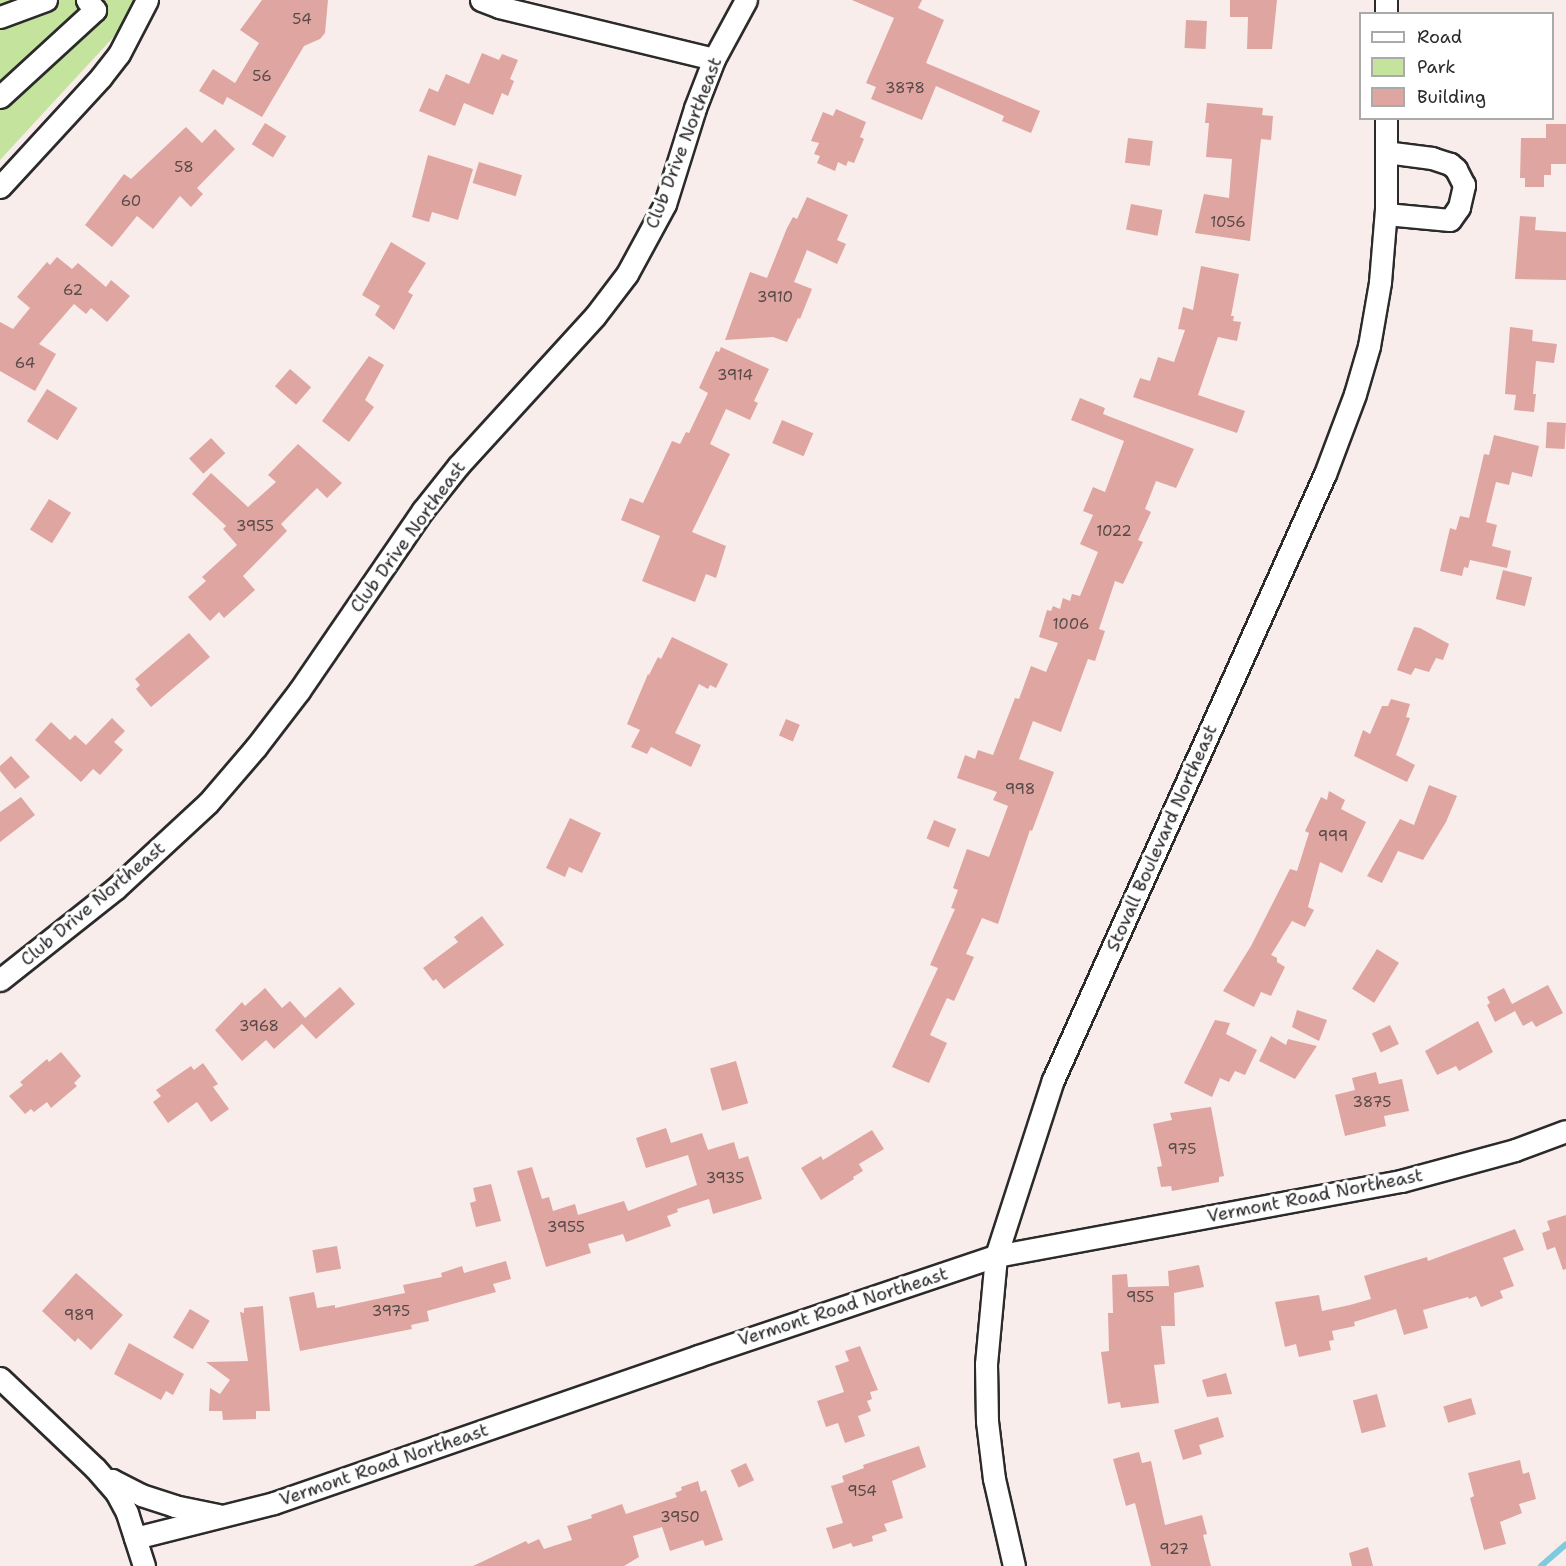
<!DOCTYPE html>
<style>
body{margin:0}
#map{position:relative;width:1566px;height:1566px;overflow:hidden;background:#f9edec;font-family:"Shantell Sans",sans-serif}
div>[style]{position:absolute}
.green>*{inset:0;background:#c4e49d}
.stream>*{height:6px;margin:-3px;padding:0 3px;transform-origin:3px;border-radius:3px;background:#7ecbdd}
.building>*{inset:0;background:#dfa5a0;transform-origin:0 0}
.roads{filter:drop-shadow(2px 0 #2b2b2b) drop-shadow(-2px 0 #2b2b2b) drop-shadow(0 2px #2b2b2b) drop-shadow(0 -2px #2b2b2b)}
.minor>*{height:21px;margin:-10.5px;padding:0 10.5px;transform-origin:10.5px;border-radius:10.5px;background:#fff}
span{translate:-50% -50%;white-space:nowrap;text-align:center;line-height:1.15;-webkit-text-stroke:6px #fff;paint-order:stroke}
.number-label{font-size:15px;color:#584a48}
.number-label span{-webkit-text-stroke-width:0}
.street-label{font-size:18px;color:#2b2b2b}
.legend{position:absolute;left:1359px;top:12px;width:195px;height:108px;box-sizing:border-box;background:#fff;border:2px solid #aaa;margin:0;padding:8px 10px;list-style:none;font-size:18px;color:#2b2b2b}
.legend li{display:flex;align-items:center;gap:12px;height:30px}
.legend b{width:30px;border:2px solid #aaa}
</style>
<div id="map">
<div class="green">
<i style="clip-path:polygon(0 0,134px 0,120px 30px,0 160px)"></i>
</div>
<div class="stream">
<i style="left:1541px;top:1566px;width:33px;rotate:-41deg"></i>
</div>
<div class="building">
<i style="clip-path:polygon(262px 0,328px 0,325px 33px,320px 39px,304px 46px,262px 117px,227px 97px,223px 105px,199px 91px,213px 69px,235px 83px,259px 43px,240px 30px)"></i>
<i style="clip-path:polygon(852px 0,922px 0,918px 8px,944px 20px,926px 63px,1040px 111px,1031px 133px,1002px 121px,1004px 116px,936px 86px,922px 120px,871px 99px,876px 87px,866px 83px,894px 18px)"></i>
<i style="clip-path:polygon(1230px 0,1277px 0,1272px 49px,1247px 49px,1248px 17px,1230px 17px)"></i>
<i style="left:1186px;top:20px;width:21px;height:28px;rotate:3deg"></i>
<i style="clip-path:polygon(482px 53px,499px 60px,502px 54px,518px 60px,510px 79px,514px 81px,508px 96px,502px 93px,493px 115px,464px 103px,455px 126px,419px 111px,429px 88px,438px 92px,446px 74px,469px 84px)"></i>
<i style="clip-path:polygon(1207px 103px,1263px 108px,1262px 115px,1273px 116px,1271px 140px,1261px 139px,1250px 241px,1195px 233px,1204px 194px,1229px 198px,1232px 159px,1206px 157px,1209px 123px,1205px 123px)"></i>
<i style="clip-path:polygon(836px 109px,866px 122px,860px 137px,864px 139px,854px 163px,848px 161px,846px 166px,838px 162px,835px 171px,817px 163px,820px 156px,814px 154px,819px 143px,811px 141px,823px 112px,833px 116px)"></i>
<i style="left:265px;top:123px;width:25px;height:25px;rotate:32deg"></i>
<i style="clip-path:polygon(1546px 124px,1566px 124px,1566px 164px,1551px 164px,1551px 175px,1544px 175px,1544px 187px,1525px 187px,1525px 178px,1520px 178px,1521px 138px,1546px 138px)"></i>
<i style="clip-path:polygon(186px 127px,202px 143px,215px 129px,235px 149px,197px 188px,203px 194px,191px 207px,180px 196px,153px 229px,137px 216px,112px 247px,85px 225px,124px 174px,131px 179px)"></i>
<i style="left:1128px;top:138px;width:25px;height:25px;rotate:7deg"></i>
<i style="clip-path:polygon(428px 155px,473px 169px,458px 220px,432px 212px,429px 222px,412px 217px)"></i>
<i style="left:479px;top:162px;width:45px;height:22px;rotate:17deg"></i>
<i style="clip-path:polygon(807px 197px,848px 215px,837px 240px,846px 244px,837px 264px,807px 250px,794px 282px,812px 289px,800px 319px,798px 318px,787px 342px,773px 337px,725px 340px,750px 272px,767px 278px,787px 228px,793px 217px,797px 219px)"></i>
<i style="left:1131px;top:204px;width:32px;height:26px;rotate:11deg"></i>
<i style="clip-path:polygon(1520px 216px,1536px 217px,1535px 230px,1566px 232px,1566px 280px,1515px 279px)"></i>
<i style="clip-path:polygon(391px 242px,426px 263px,408px 292px,413px 295px,394px 330px,375px 315px,380px 306px,362px 295px)"></i>
<i style="clip-path:polygon(57px 257px,72px 269px,78px 263px,106px 287px,111px 280px,130px 296px,107px 322px,91px 308px,86px 314px,74px 304px,39px 344px,56px 354px,35px 391px,0 371px,0 322px,13px 329px,30px 308px,17px 297px,47px 262px,50px 265px)"></i>
<i style="clip-path:polygon(1201px 266px,1239px 274px,1231px 316px,1234px 316px,1233px 321px,1241px 322px,1237px 341px,1218px 337px,1198px 395px,1245px 411px,1237px 433px,1133px 397px,1140px 378px,1150px 381px,1158px 357px,1174px 362px,1185px 330px,1178px 329px,1183px 307px,1193px 310px)"></i>
<i style="clip-path:polygon(1510px 327px,1533px 330px,1532px 341px,1557px 344px,1554px 363px,1536px 361px,1533px 394px,1536px 394px,1534px 412px,1514px 410px,1516px 395px,1505px 394px)"></i>
<i style="clip-path:polygon(721px 347px,769px 369px,754px 401px,758px 403px,750px 420px,726px 409px,710px 444px,730px 454px,692px 532px,726px 546px,716px 578px,706px 574px,695px 602px,642px 581px,660px 536px,621px 520px,630px 498px,643px 503px,672px 441px,680px 444px,686px 432px,689px 433px,708px 393px,699px 388px,716px 351px,719px 352px)"></i>
<i style="clip-path:polygon(369px 356px,384px 365px,365px 400px,374px 407px,349px 442px,322px 421px)"></i>
<i style="left:290px;top:369px;width:28px;height:23px;rotate:41deg"></i>
<i style="left:47px;top:389px;width:36px;height:38px;rotate:32deg"></i>
<i style="clip-path:polygon(1080px 398px,1105px 408px,1103px 414px,1194px 449px,1176px 488px,1156px 481px,1145px 509px,1151px 512px,1138px 540px,1143px 542px,1123px 584px,1115px 581px,1099px 629px,1105px 631px,1095px 661px,1088px 659px,1061px 732px,1033px 721px,1019px 759px,1054px 772px,1032px 831px,1030px 830px,998px 924px,982px 918px,966px 954px,974px 957px,954px 1001px,947px 998px,930px 1035px,947px 1043px,929px 1083px,892px 1067px,938px 968px,930px 965px,955px 909px,951px 908px,958px 890px,953px 888px,967px 849px,989px 857px,1008px 806px,993px 800px,997px 792px,957px 778px,965px 755px,975px 759px,978px 750px,993px 755px,1015px 698px,1019px 699px,1031px 666px,1046px 672px,1058px 643px,1039px 637px,1047px 610px,1051px 611px,1053px 606px,1060px 609px,1063px 598px,1070px 601px,1072px 594px,1080px 596px,1098px 552px,1080px 544px,1093px 515px,1083px 511px,1093px 487px,1105px 492px,1124px 441px,1071px 420px)"></i>
<i style="left:782px;top:420px;width:34px;height:25px;rotate:23deg"></i>
<i style="left:1547px;top:422px;width:19px;height:26px;rotate:3deg"></i>
<i style="clip-path:polygon(1494px 435px,1539px 446px,1532px 477px,1512px 472px,1509px 485px,1496px 482px,1486px 522px,1497px 525px,1492px 546px,1511px 551px,1507px 568px,1470px 560px,1468px 568px,1464px 567px,1462px 576px,1440px 571px,1450px 528px,1456px 530px,1460px 516px,1469px 518px,1484px 454px,1489px 455px)"></i>
<i style="left:211px;top:438px;width:21px;height:30px;rotate:47deg"></i>
<i style="clip-path:polygon(298px 444px,342px 483px,327px 498px,317px 488px,281px 524px,287px 531px,243px 576px,255px 590px,224px 618px,219px 612px,210px 621px,188px 597px,206px 581px,202px 577px,237px 545px,223px 529px,226px 526px,192px 494px,211px 473px,248px 507px,276px 482px,268px 475px)"></i>
<i style="left:49px;top:499px;width:26px;height:36px;rotate:32deg"></i>
<i style="left:1503px;top:570px;width:30px;height:30px;rotate:14deg"></i>
<i style="clip-path:polygon(1414px 627px,1420px 628px,1449px 644px,1443px 660px,1436px 658px,1429px 672px,1415px 668px,1411px 675px,1397px 670px)"></i>
<i style="clip-path:polygon(189px 633px,210px 657px,151px 707px,136px 689px,140px 685px,135px 679px)"></i>
<i style="clip-path:polygon(672px 637px,728px 664px,716px 688px,710px 685px,708px 689px,699px 684px,675px 733px,701px 745px,691px 767px,651px 747px,647px 754px,631px 747px,640px 730px,627px 724px,648px 674px,649px 675px,658px 657px,661px 659px)"></i>
<i style="clip-path:polygon(1391px 699px,1410px 704px,1406px 717px,1410px 718px,1396px 755px,1415px 765px,1407px 782px,1354px 756px,1363px 730px,1370px 734px,1382px 706px,1388px 706px)"></i>
<i style="clip-path:polygon(112px 718px,125px 731px,114px 742px,123px 750px,100px 775px,93px 769px,81px 782px,35px 740px,51px 722px,70px 740px,75px 735px,86px 745px)"></i>
<i style="left:786px;top:719px;width:15px;height:18px;rotate:23deg"></i>
<i style="clip-path:polygon(11px 756px,30px 777px,15px 789px,0 771px,0 766px)"></i>
<i style="clip-path:polygon(1429px 785px,1457px 796px,1446px 822px,1423px 860px,1398px 851px,1382px 883px,1367px 876px,1400px 819px,1414px 825px)"></i>
<i style="clip-path:polygon(1329px 791px,1345px 800px,1341px 809px,1366px 822px,1342px 873px,1320px 862px,1308px 907px,1314px 910px,1305px 927px,1292px 921px,1271px 955px,1277px 958px,1277px 962px,1285px 967px,1271px 996px,1261px 992px,1254px 1007px,1223px 991px,1251px 946px,1290px 869px,1297px 871px,1309px 833px,1305px 831px,1321px 797px,1327px 800px)"></i>
<i style="clip-path:polygon(21px 797px,35px 815px,0 842px,0 812px)"></i>
<i style="clip-path:polygon(570px 818px,601px 833px,582px 873px,569px 867px,565px 877px,546px 868px)"></i>
<i style="left:934px;top:820px;width:24px;height:20px;rotate:22deg"></i>
<i style="clip-path:polygon(482px 916px,504px 945px,444px 989px,436px 979px,433px 981px,423px 968px,458px 942px,454px 937px)"></i>
<i style="left:1377px;top:949px;width:26px;height:47px;rotate:32deg"></i>
<i style="clip-path:polygon(1548px 985px,1563px 1013px,1536px 1027px,1532px 1021px,1523px 1026px,1515px 1011px,1495px 1022px,1487px 1005px,1490px 1003px,1487px 997px,1504px 988px,1512px 1004px)"></i>
<i style="clip-path:polygon(340px 987px,355px 1004px,316px 1039px,302px 1024px,274px 1049px,266px 1040px,242px 1061px,215px 1030px,242px 1002px,245px 1006px,265px 988px,282px 1008px,290px 1001px,305px 1018px)"></i>
<i style="clip-path:polygon(1297px 1010px,1327px 1020px,1319px 1041px,1292px 1027px)"></i>
<i style="clip-path:polygon(1215px 1020px,1230px 1023px,1226px 1034px,1257px 1050px,1245px 1075px,1235px 1071px,1229px 1082px,1220px 1078px,1212px 1097px,1184px 1083px)"></i>
<i style="clip-path:polygon(1478px 1021px,1493px 1052px,1459px 1071px,1456px 1066px,1437px 1075px,1425px 1051px)"></i>
<i style="left:1390px;top:1025px;width:21px;height:20px;rotate:65deg"></i>
<i style="clip-path:polygon(1271px 1036px,1286px 1045px,1288px 1039px,1317px 1046px,1295px 1079px,1259px 1061px)"></i>
<i style="clip-path:polygon(61px 1052px,81px 1076px,74px 1083px,77px 1086px,51px 1108px,47px 1102px,34px 1112px,31px 1109px,25px 1114px,9px 1096px,23px 1085px,20px 1082px,47px 1059px,49px 1062px)"></i>
<i style="left:736px;top:1061px;width:44px;height:27px;rotate:74deg"></i>
<i style="clip-path:polygon(203px 1063px,218px 1084px,213px 1087px,229px 1109px,211px 1122px,197px 1102px,168px 1123px,153px 1102px,161px 1096px,156px 1090px,191px 1066px,194px 1070px)"></i>
<i style="clip-path:polygon(1376px 1072px,1379px 1084px,1402px 1079px,1409px 1111px,1384px 1116px,1386px 1126px,1345px 1136px,1335px 1095px,1355px 1090px,1352px 1078px)"></i>
<i style="clip-path:polygon(1211px 1107px,1224px 1176px,1219px 1177px,1219px 1182px,1172px 1191px,1171px 1186px,1161px 1187px,1157px 1167px,1162px 1166px,1153px 1124px,1172px 1120px,1170px 1113px)"></i>
<i style="clip-path:polygon(666px 1128px,671px 1143px,702px 1133px,708px 1150px,734px 1142px,739px 1159px,748px 1156px,762px 1199px,713px 1214px,709px 1199px,677px 1209px,678px 1212px,667px 1216px,671px 1226px,626px 1242px,623px 1234px,588px 1244px,591px 1253px,546px 1267px,517px 1171px,532px 1167px,542px 1199px,549px 1197px,553px 1211px,575px 1204px,578px 1215px,624px 1201px,628px 1211px,697px 1185px,688px 1155px,646px 1168px,636px 1138px)"></i>
<i style="clip-path:polygon(872px 1130px,884px 1149px,859px 1164px,863px 1171px,853px 1177px,854px 1179px,821px 1200px,801px 1168px,821px 1156px,823px 1160px)"></i>
<i style="clip-path:polygon(491px 1184px,501px 1221px,476px 1227px,470px 1203px,476px 1201px,473px 1188px)"></i>
<i style="clip-path:polygon(1566px 1215px,1566px 1269px,1563px 1270px,1555px 1247px,1547px 1250px,1542px 1233px,1550px 1230px,1547px 1221px)"></i>
<i style="clip-path:polygon(1515px 1229px,1524px 1250px,1503px 1258px,1514px 1286px,1500px 1291px,1503px 1298px,1481px 1307px,1476px 1296px,1469px 1299px,1468px 1297px,1423px 1310px,1428px 1328px,1404px 1335px,1396px 1309px,1354px 1322px,1355px 1326px,1332px 1331px,1334px 1340px,1329px 1341px,1331px 1350px,1299px 1357px,1296px 1344px,1285px 1347px,1275px 1302px,1319px 1295px,1322px 1311px,1350px 1305px,1371px 1299px,1364px 1276px,1427px 1257px,1428px 1261px)"></i>
<i style="left:337px;top:1246px;width:23px;height:25px;rotate:80deg"></i>
<i style="clip-path:polygon(506px 1261px,511px 1279px,493px 1284px,496px 1292px,427px 1311px,429px 1321px,411px 1325px,412px 1329px,300px 1351px,289px 1297px,314px 1292px,317px 1308px,335px 1305px,335px 1308px,405px 1293px,403px 1285px,442px 1277px,441px 1273px,462px 1266px,464px 1273px)"></i>
<i style="clip-path:polygon(1199px 1265px,1204px 1287px,1174px 1293px,1175px 1326px,1161px 1326px,1165px 1364px,1154px 1365px,1159px 1403px,1121px 1408px,1120px 1402px,1108px 1404px,1101px 1352px,1109px 1351px,1108px 1313px,1113px 1313px,1112px 1275px,1127px 1274px,1128px 1287px,1169px 1286px,1168px 1271px)"></i>
<i style="clip-path:polygon(76px 1273px,123px 1315px,91px 1350px,78px 1338px,75px 1342px,42px 1311px)"></i>
<i style="clip-path:polygon(263px 1306px,270px 1411px,256px 1411px,256px 1419px,223px 1420px,222px 1411px,209px 1411px,210px 1388px,220px 1394px,230px 1380px,206px 1362px,248px 1361px,240px 1312px,244px 1313px,244px 1308px)"></i>
<i style="left:190px;top:1309px;width:23px;height:33px;rotate:31deg"></i>
<i style="clip-path:polygon(129px 1343px,184px 1374px,173px 1395px,166px 1391px,161px 1400px,114px 1374px)"></i>
<i style="clip-path:polygon(860px 1346px,878px 1390px,870px 1392px,872px 1399px,867px 1401px,871px 1411px,858px 1416px,865px 1436px,845px 1443px,838px 1423px,826px 1427px,817px 1401px,844px 1392px,835px 1366px,849px 1361px,845px 1351px)"></i>
<i style="clip-path:polygon(1226px 1373px,1232px 1394px,1207px 1397px,1202px 1380px)"></i>
<i style="left:1377px;top:1394px;width:34px;height:25px;rotate:75deg"></i>
<i style="left:1471px;top:1398px;width:17px;height:29px;rotate:73deg"></i>
<i style="clip-path:polygon(1218px 1417px,1224px 1437px,1199px 1445px,1202px 1454px,1183px 1460px,1174px 1430px)"></i>
<i style="clip-path:polygon(919px 1446px,926px 1467px,892px 1481px,903px 1518px,884px 1524px,887px 1531px,872px 1536px,873px 1541px,853px 1547px,851px 1543px,833px 1549px,826px 1528px,843px 1523px,831px 1486px,844px 1482px,842px 1476px,864px 1468px,863px 1465px)"></i>
<i style="clip-path:polygon(1139px 1452px,1142px 1463px,1151px 1461px,1165px 1525px,1202px 1515px,1207px 1534px,1203px 1535px,1211px 1566px,1151px 1566px,1135px 1503px,1126px 1506px,1113px 1459px)"></i>
<i style="clip-path:polygon(1520px 1460px,1523px 1474px,1529px 1472px,1536px 1499px,1519px 1504px,1522px 1513px,1500px 1522px,1506px 1544px,1484px 1550px,1470px 1498px,1474px 1496px,1468px 1473px)"></i>
<i style="left:746px;top:1463px;width:19px;height:17px;rotate:65deg"></i>
<i style="clip-path:polygon(698px 1481px,701px 1492px,706px 1490px,723px 1540px,705px 1546px,703px 1540px,670px 1551px,662px 1527px,633px 1536px,639px 1557px,624px 1566px,473px 1566px,526px 1541px,528px 1544px,539px 1539px,544px 1549px,572px 1540px,567px 1526px,592px 1518px,591px 1515px,622px 1504px,626px 1514px,677px 1497px,675px 1493px,682px 1490px,681px 1487px)"></i>
<i style="clip-path:polygon(1368px 1547px,1373px 1566px,1352px 1566px,1349px 1553px)"></i>
</div>
<div class="roads">
<div class="minor">
<i style="left:481px;top:0;width:19px;rotate:21deg"></i>
<i style="left:499px;top:7px;width:221px;rotate:13.6deg"></i>
<i style="left:1386px;top:14px;width:14px;rotate:-90deg"></i>
<i style="left:0;top:17px;width:49px;rotate:-20.3deg"></i>
<i style="left:0;top:97px;width:129px;rotate:-42.5deg"></i>
<i style="left:95px;top:10px;width:13px;rotate:-129deg"></i>
<i style="left:0;top:187px;width:149px;rotate:-47.4deg"></i>
<i style="left:101px;top:77px;width:29px;rotate:-52deg"></i>
<i style="left:119px;top:54px;width:61px;rotate:-62.6deg"></i>
<i style="left:1386px;top:214px;width:64px;rotate:5.4deg"></i>
<i style="left:1450px;top:220px;width:16px;rotate:-55deg"></i>
<i style="left:1459px;top:207px;width:23px;rotate:-77deg"></i>
<i style="left:1464px;top:185px;width:18px;rotate:-117deg"></i>
<i style="left:1456px;top:169px;width:8px;rotate:-140deg"></i>
<i style="left:1450px;top:164px;width:19px;rotate:-162deg"></i>
<i style="left:1432px;top:158px;width:46px;rotate:-172.6deg"></i>
<i style="left:0;top:980px;width:147px;rotate:-38.4deg"></i>
<i style="left:115px;top:889px;width:127px;rotate:-42.8deg"></i>
<i style="left:208px;top:803px;width:74px;rotate:-49.4deg"></i>
<i style="left:256px;top:747px;width:71px;rotate:-52.5deg"></i>
<i style="left:299px;top:691px;width:219px;rotate:-55.6deg"></i>
<i style="left:423px;top:510px;width:56px;rotate:-51.5deg"></i>
<i style="left:458px;top:466px;width:203px;rotate:-47.6deg"></i>
<i style="left:595px;top:316px;width:53px;rotate:-52.7deg"></i>
<i style="left:627px;top:274px;width:80px;rotate:-61.5deg"></i>
<i style="left:665px;top:204px;width:101px;rotate:-72.6deg"></i>
<i style="left:695px;top:108px;width:53px;rotate:-68.8deg"></i>
<i style="left:714px;top:59px;width:67px;rotate:-61.5deg"></i>
<i style="left:0;top:1378px;width:131px;rotate:43.5deg"></i>
<i style="left:95px;top:1468px;width:32px;rotate:49deg"></i>
<i style="left:116px;top:1492px;width:24px;rotate:62deg"></i>
<i style="left:127px;top:1513px;width:56px;rotate:72.2deg"></i>
<i style="left:106px;top:1480px;width:6px"></i>
<i style="left:112px;top:1480px;width:33px;rotate:27deg"></i>
<i style="left:141px;top:1495px;width:35px;rotate:18deg"></i>
<i style="left:174px;top:1506px;width:45px;rotate:11.6deg"></i>
<i style="left:135px;top:1538px;width:143px;rotate:-14.1deg"></i>
<i style="left:274px;top:1503px;width:449px;rotate:-19.1deg"></i>
<i style="left:698px;top:1356px;width:314px;rotate:-18.6deg"></i>
<i style="left:996px;top:1256px;width:412px;rotate:-10.5deg"></i>
<i style="left:1401px;top:1181px;width:118px;rotate:-15.2deg"></i>
<i style="left:1515px;top:1150px;width:54px;rotate:-20.4deg"></i>
<i style="left:1014px;top:1566px;width:89px;rotate:-102.9deg"></i>
<i style="left:994px;top:1479px;width:58px;rotate:-96.9deg"></i>
<i style="left:987px;top:1421px;width:57px;rotate:-91deg"></i>
<i style="left:986px;top:1364px;width:108px;rotate:-84.7deg"></i>
<i style="left:996px;top:1256px;width:185px;rotate:-72.1deg"></i>
<i style="left:1053px;top:1080px;width:664px;rotate:-65.83deg"></i>
<i style="left:1325px;top:474px;width:85px;rotate:-69.4deg"></i>
<i style="left:1355px;top:394px;width:50px;rotate:-73.7deg"></i>
<i style="left:1369px;top:346px;width:65px;rotate:-80.2deg"></i>
<i style="left:1380px;top:282px;width:73px;rotate:-85.3deg"></i>
<i style="left:1386px;top:209px;width:91px;rotate:-90deg"></i>
</div>
</div>
<div class="number-label">
<span style="left:302px;top:20px">54</span>
<span style="left:262px;top:77px">56</span>
<span style="left:905px;top:89px">3878</span>
<span style="left:184px;top:168px">58</span>
<span style="left:131px;top:202px">60</span>
<span style="left:1228px;top:223px">1056</span>
<span style="left:73px;top:291px">62</span>
<span style="left:775px;top:298px">3910</span>
<span style="left:25px;top:364px">64</span>
<span style="left:735px;top:376px">3914</span>
<span style="left:255px;top:527px">3955</span>
<span style="left:1114px;top:532px">1022</span>
<span style="left:1071px;top:625px">1006</span>
<span style="left:1020px;top:790px">998</span>
<span style="left:1333px;top:837px">999</span>
<span style="left:259px;top:1027px">3968</span>
<span style="left:1372px;top:1103px">3875</span>
<span style="left:1182px;top:1150px">975</span>
<span style="left:725px;top:1179px">3935</span>
<span style="left:566px;top:1228px">3955</span>
<span style="left:1140px;top:1298px">955</span>
<span style="left:391px;top:1312px">3975</span>
<span style="left:79px;top:1316px">989</span>
<span style="left:862px;top:1492px">954</span>
<span style="left:680px;top:1518px">3950</span>
<span style="left:1174px;top:1550px">927</span>
</div>
<div class="street-label">
<span style="left:684px;top:143px;rotate:-69deg">Club Drive Northeast</span>
<span style="left:408px;top:537px;rotate:-54deg">Club Drive Northeast</span>
<span style="left:1162px;top:838px;rotate:-66deg">Stovall Boulevard Northeast</span>
<span style="left:93px;top:904px;rotate:-40deg">Club Drive Northeast</span>
<span style="left:1315px;top:1196px;rotate:-11deg">Vermont Road Northeast</span>
<span style="left:843px;top:1307px;rotate:-18deg">Vermont Road Northeast</span>
<span style="left:384px;top:1465px;rotate:-19deg">Vermont Road Northeast</span>
</div>
<ul class="legend">
<li><b style="height:8px;background:#fff"></b>Road</li>
<li><b style="height:16px;background:#c4e49d"></b>Park</li>
<li><b style="height:16px;background:#dfa5a0"></b>Building</li>
</ul>
</div>
